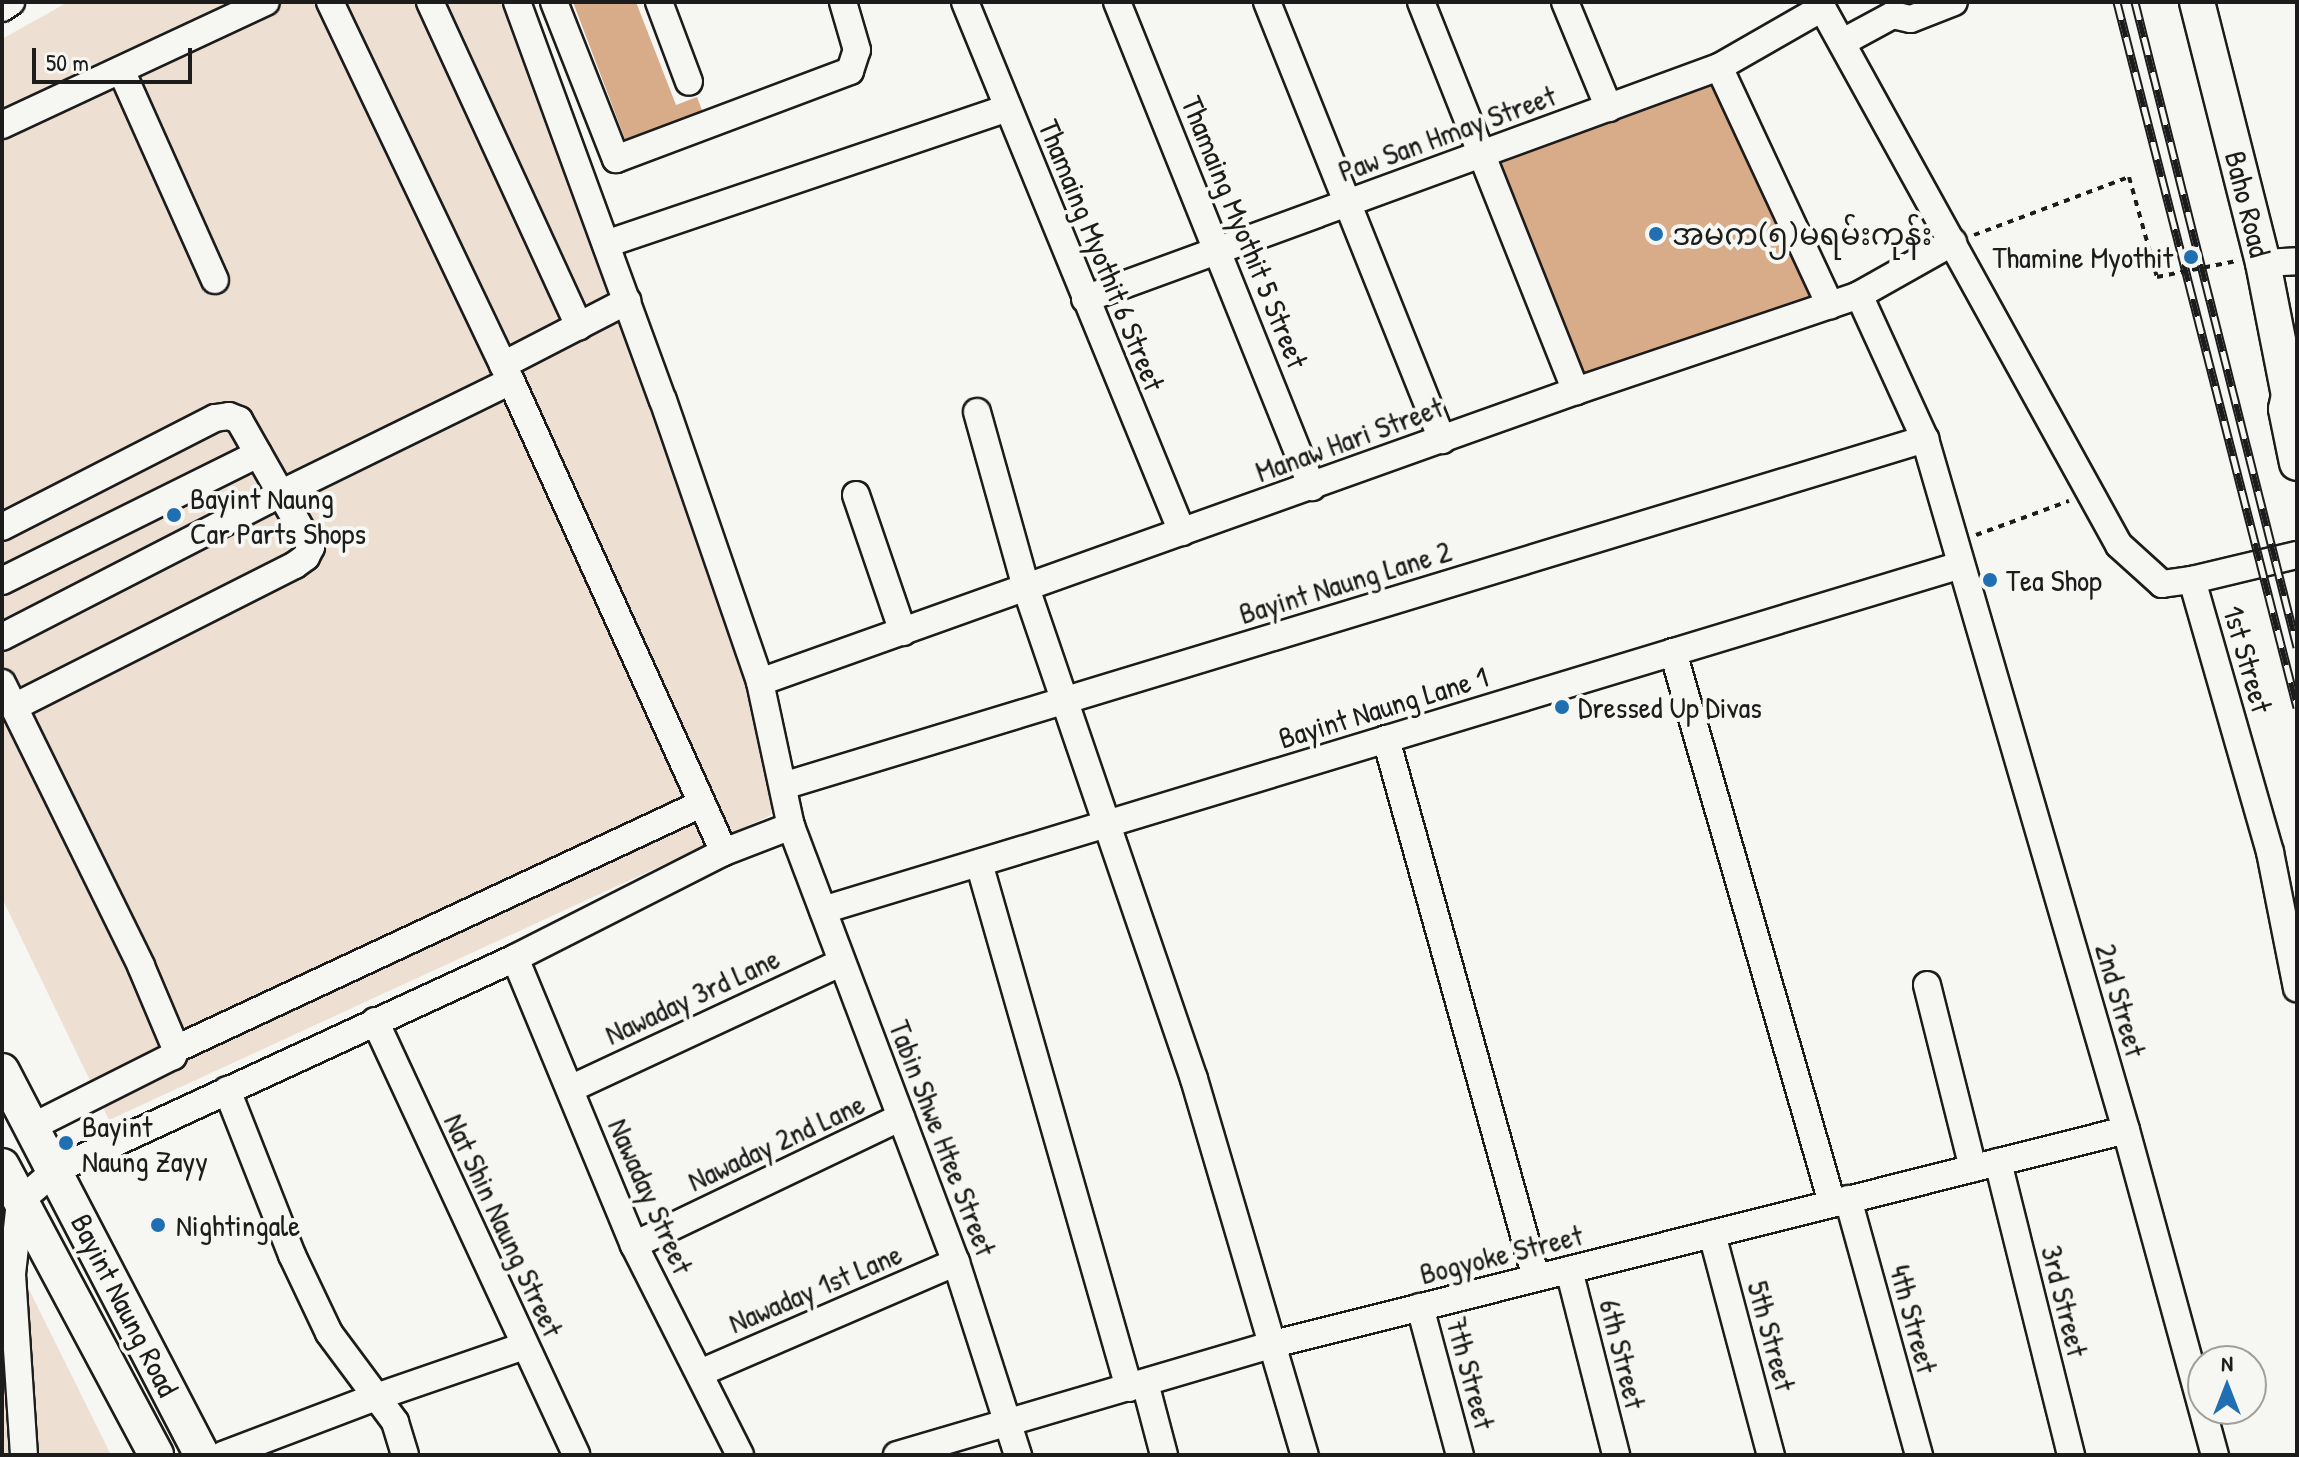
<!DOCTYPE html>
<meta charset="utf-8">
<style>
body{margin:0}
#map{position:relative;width:2299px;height:1457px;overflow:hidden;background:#f6f6f2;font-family:"Patrick Hand","Noto Sans Myanmar",sans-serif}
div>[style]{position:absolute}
.built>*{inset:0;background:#ede0d2}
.building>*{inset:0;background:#d8ac89}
.path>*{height:4px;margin-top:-2px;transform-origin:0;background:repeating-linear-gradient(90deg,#1c1c1c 0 6px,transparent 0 12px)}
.roads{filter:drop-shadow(2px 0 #1c1c1c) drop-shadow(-2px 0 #1c1c1c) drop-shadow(0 2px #1c1c1c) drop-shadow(0 -2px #1c1c1c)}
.minor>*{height:26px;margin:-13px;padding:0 13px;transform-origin:13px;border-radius:13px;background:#f6f6f2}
.major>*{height:34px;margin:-17px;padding:0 17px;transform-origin:17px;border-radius:17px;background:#f6f6f2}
.rail>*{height:9px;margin-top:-4.5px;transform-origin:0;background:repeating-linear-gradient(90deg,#f6f6f2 0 18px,#1c1c1c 0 36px);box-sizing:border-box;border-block:2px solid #1c1c1c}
.dots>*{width:22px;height:22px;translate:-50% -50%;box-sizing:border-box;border:4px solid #f6f6f2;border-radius:50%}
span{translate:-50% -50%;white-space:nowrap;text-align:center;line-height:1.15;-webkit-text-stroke:8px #f6f6f2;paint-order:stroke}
.street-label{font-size:30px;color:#1c1c1c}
.poi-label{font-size:30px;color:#1c1c1c}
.left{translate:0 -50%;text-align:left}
.right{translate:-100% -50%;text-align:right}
.frame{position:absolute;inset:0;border:4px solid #1c1c1c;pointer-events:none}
.north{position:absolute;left:2187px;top:1345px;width:80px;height:80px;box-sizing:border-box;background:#f6f6f2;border:2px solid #9f9f9c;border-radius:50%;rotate:0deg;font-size:22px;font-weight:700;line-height:32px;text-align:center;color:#1c1c1c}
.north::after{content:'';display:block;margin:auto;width:28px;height:36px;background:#1f6fb2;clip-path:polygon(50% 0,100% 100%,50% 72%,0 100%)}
.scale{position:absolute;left:32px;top:48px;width:160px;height:36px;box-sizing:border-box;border:4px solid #1c1c1c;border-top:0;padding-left:10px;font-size:24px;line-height:28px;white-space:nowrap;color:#1c1c1c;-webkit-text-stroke:6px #f6f6f2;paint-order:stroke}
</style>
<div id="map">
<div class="built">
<i style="clip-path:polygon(68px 2px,517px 2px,775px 759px,771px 815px,109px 1120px,2px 898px,2px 39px)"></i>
<i style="clip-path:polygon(2px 1235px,111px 1455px,2px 1455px)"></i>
</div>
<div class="building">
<i style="clip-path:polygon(573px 2px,636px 2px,676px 105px,697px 97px,705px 118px,628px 147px)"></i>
<i style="clip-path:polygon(1717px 79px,1820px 302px,1587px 381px,1560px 351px,1493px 160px)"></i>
</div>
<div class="path">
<i style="left:1974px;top:235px;width:165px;rotate:-20.5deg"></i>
<i style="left:2129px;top:177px;width:104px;rotate:74.4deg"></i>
<i style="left:2157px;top:277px;width:81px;rotate:-11.4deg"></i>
<i style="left:1976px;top:535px;width:99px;rotate:-20.1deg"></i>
</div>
<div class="roads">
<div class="minor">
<i style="left:330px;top:2px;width:420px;rotate:64.5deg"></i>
<i style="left:511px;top:381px;width:517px;rotate:65.67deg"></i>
<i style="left:430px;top:2px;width:357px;rotate:65.3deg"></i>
<i style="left:517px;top:2px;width:424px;rotate:69.9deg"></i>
<i style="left:663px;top:400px;width:298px;rotate:71deg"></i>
<i style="left:760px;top:682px;width:147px;rotate:77.9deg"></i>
<i style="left:554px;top:2px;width:169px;rotate:68.5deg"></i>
<i style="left:616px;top:159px;width:250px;rotate:-20.6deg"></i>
<i style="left:850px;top:71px;width:22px;rotate:-72deg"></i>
<i style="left:857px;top:50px;width:50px;rotate:-106.3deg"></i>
<i style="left:659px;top:2px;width:85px;rotate:69.4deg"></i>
<i style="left:965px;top:2px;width:573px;rotate:67.73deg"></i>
<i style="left:1117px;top:2px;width:523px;rotate:68.1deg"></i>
<i style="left:1267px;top:2px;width:472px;rotate:68.2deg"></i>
<i style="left:1421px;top:2px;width:419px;rotate:68.3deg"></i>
<i style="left:1565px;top:2px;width:115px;rotate:67.5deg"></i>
<i style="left:1819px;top:2px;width:620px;rotate:61.08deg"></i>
<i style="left:2119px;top:545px;width:58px;rotate:42.2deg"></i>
<i style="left:2162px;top:584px;width:30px;rotate:-8deg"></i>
<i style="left:2192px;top:580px;width:108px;rotate:-13.4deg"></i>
<i style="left:2px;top:8px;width:11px;rotate:-34deg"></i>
<i style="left:1843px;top:42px;width:57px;rotate:-28.4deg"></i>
<i style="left:1893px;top:15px;width:18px;rotate:13deg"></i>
<i style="left:1911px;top:19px;width:46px;rotate:-21.6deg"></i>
<i style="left:1719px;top:67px;width:263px;rotate:65deg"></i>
<i style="left:121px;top:70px;width:230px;rotate:65.9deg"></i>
<i style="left:2px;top:125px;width:291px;rotate:-25deg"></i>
<i style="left:606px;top:244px;width:424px;rotate:-18.7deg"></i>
<i style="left:2263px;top:263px;width:34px;rotate:-3deg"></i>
<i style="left:1859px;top:295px;width:158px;rotate:65.4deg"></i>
<i style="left:1925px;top:439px;width:720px;rotate:73.78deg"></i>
<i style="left:2126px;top:1130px;width:337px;rotate:74.7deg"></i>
<i style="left:1085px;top:299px;width:675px;rotate:-20.1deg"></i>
<i style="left:1719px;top:67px;width:119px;rotate:-29.8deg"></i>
<i style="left:503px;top:365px;width:140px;rotate:-27.3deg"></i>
<i style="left:977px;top:412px;width:183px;rotate:74.4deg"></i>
<i style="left:1026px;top:588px;width:519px;rotate:71.11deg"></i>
<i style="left:1194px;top:1079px;width:392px;rotate:73.6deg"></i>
<i style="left:856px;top:495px;width:145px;rotate:71.1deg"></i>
<i style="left:2px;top:527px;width:239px;rotate:-27.1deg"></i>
<i style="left:215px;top:418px;width:14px;rotate:-8deg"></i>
<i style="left:229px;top:416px;width:11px;rotate:22deg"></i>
<i style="left:239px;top:420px;width:146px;rotate:60.4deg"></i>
<i style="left:311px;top:547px;width:11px;rotate:117deg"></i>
<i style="left:306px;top:557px;width:14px;rotate:144deg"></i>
<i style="left:295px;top:565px;width:315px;rotate:153.2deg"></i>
<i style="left:2192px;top:580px;width:283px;rotate:74deg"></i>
<i style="left:2270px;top:852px;width:139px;rotate:78.8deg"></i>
<i style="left:2px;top:581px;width:286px;rotate:-26.4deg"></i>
<i style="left:2px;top:637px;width:310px;rotate:-27.2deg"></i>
<i style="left:278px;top:495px;width:259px;rotate:-26.1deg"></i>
<i style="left:1673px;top:652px;width:573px;rotate:73.9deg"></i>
<i style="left:760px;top:682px;width:866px;rotate:-19.63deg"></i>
<i style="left:1576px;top:391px;width:299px;rotate:-18.7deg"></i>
<i style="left:1859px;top:295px;width:108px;rotate:-29.4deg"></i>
<i style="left:2px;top:683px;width:315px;rotate:63.8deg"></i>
<i style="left:141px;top:966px;width:90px;rotate:67.1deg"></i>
<i style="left:176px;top:1049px;width:8px;rotate:113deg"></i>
<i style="left:173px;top:1056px;width:158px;rotate:153.3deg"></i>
<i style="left:1386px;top:739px;width:559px;rotate:74.45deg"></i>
<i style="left:783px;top:786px;width:1194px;rotate:-16.9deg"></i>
<i style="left:979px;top:863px;width:546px;rotate:74.05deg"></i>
<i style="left:823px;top:910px;width:1189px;rotate:-16.87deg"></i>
<i style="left:515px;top:958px;width:311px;rotate:67.5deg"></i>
<i style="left:634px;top:1245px;width:235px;rotate:63.2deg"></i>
<i style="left:1927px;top:985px;width:189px;rotate:75.9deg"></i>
<i style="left:375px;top:1021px;width:478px;rotate:65.1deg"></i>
<i style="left:176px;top:1049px;width:579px;rotate:-25.02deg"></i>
<i style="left:570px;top:1089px;width:300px;rotate:-25deg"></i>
<i style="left:227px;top:1090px;width:177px;rotate:68.5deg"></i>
<i style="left:292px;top:1255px;width:86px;rotate:64.6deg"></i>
<i style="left:329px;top:1333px;width:111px;rotate:53.4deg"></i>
<i style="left:395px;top:1422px;width:34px;rotate:73deg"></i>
<i style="left:1998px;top:1162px;width:302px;rotate:76deg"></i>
<i style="left:1848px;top:1199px;width:266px;rotate:74.5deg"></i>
<i style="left:1712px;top:1234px;width:229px;rotate:75.1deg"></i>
<i style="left:634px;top:1245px;width:296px;rotate:-25.6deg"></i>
<i style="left:1569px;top:1270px;width:191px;rotate:75.7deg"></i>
<i style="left:1420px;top:1307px;width:153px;rotate:74.9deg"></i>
<i style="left:700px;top:1373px;width:279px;rotate:-23.4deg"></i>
<i style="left:1145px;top:1383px;width:74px;rotate:75.2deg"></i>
<i style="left:24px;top:1455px;width:181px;rotate:-93.8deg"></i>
<i style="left:12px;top:1274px;width:73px;rotate:-83.7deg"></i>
<i style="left:20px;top:1201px;width:48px;rotate:-40.7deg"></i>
<i style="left:56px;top:1170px;width:506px;rotate:-24.79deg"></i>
<i style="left:515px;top:958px;width:234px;rotate:-26.9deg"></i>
<i style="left:724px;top:852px;width:72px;rotate:-21.2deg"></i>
<i style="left:791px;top:826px;width:466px;rotate:69.3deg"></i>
<i style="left:956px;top:1262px;width:203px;rotate:72.2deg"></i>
<i style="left:223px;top:1455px;width:164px;rotate:-20.8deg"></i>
<i style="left:376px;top:1397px;width:157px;rotate:-19deg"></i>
<i style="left:897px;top:1455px;width:393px;rotate:-16.4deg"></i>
<i style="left:1274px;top:1344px;width:878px;rotate:-14.1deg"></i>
</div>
<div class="major">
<i style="left:2197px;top:2px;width:269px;rotate:75.8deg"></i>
<i style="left:2263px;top:263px;width:135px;rotate:78.9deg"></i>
<i style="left:2289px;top:395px;width:14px;rotate:54deg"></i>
<i style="left:2289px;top:395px;width:14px;rotate:102deg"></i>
<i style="left:2286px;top:409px;width:55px;rotate:78.5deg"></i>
<i style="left:2px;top:1071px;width:433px;rotate:62.5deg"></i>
<i style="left:2px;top:1166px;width:327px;rotate:61.9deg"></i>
</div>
</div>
<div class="rail">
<i style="left:2117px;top:2px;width:728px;rotate:75.68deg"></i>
<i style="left:2135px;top:2px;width:665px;rotate:75.9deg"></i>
</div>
<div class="dots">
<i style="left:1656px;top:234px;background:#1f6fb2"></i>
<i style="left:2191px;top:257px;background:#1f6fb2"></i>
<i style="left:174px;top:515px;background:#1f6fb2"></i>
<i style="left:1990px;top:580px;background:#1f6fb2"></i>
<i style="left:1562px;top:707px;background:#1f6fb2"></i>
<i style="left:66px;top:1143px;background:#1f6fb2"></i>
<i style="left:158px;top:1225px;background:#1f6fb2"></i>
</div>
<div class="street-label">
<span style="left:1447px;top:133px;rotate:-20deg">Paw San Hmay Street</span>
<span style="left:2248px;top:204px;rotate:76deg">Baho Road</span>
<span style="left:1245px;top:232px;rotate:68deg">Thamaing Myothit 5 Street</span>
<span style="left:1102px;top:255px;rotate:68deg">Thamaing Myothit 6 Street</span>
<span style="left:1349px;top:439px;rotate:-20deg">Manaw Hari Street</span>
<span style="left:1345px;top:582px;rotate:-17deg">Bayint Naung Lane 2</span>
<span style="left:2248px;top:659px;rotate:74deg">1st Street</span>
<span style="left:1383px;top:707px;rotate:-17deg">Bayint Naung Lane 1</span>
<span style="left:692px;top:996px;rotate:-25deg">Nawaday 3rd Lane</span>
<span style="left:2121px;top:1000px;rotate:74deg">2nd Street</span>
<span style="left:943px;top:1138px;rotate:69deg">Tabin Shwe Htee Street</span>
<span style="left:776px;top:1142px;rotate:-25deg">Nawaday 2nd Lane</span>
<span style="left:651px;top:1196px;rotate:66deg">Nawaday Street</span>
<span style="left:504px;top:1225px;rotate:65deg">Nat Shin Naung Street</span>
<span style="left:1501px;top:1254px;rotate:-14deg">Bogyoke Street</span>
<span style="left:815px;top:1288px;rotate:-23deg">Nawaday 1st Lane</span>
<span style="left:2065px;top:1301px;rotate:76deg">3rd Street</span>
<span style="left:125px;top:1305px;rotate:63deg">Bayint Naung Road</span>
<span style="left:1914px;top:1319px;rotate:75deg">4th Street</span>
<span style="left:1772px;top:1336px;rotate:75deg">5th Street</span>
<span style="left:1623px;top:1354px;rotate:76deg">6th Street</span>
<span style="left:1471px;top:1373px;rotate:75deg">7th Street</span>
</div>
<div class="poi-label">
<span class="left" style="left:1672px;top:234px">အမက(၅)မရမ်းကုန်း</span>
<span class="right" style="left:2173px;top:257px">Thamine Myothit</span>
<span class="left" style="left:190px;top:515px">Bayint Naung<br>Car Parts Shops</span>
<span class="left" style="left:2006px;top:580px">Tea Shop</span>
<span class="left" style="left:1578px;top:707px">Dressed Up Divas</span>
<span class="left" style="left:82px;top:1143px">Bayint<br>Naung Zayy</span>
<span class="left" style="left:176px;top:1225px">Nightingale</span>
</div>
<div class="frame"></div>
<div class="north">N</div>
<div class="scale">50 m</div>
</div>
